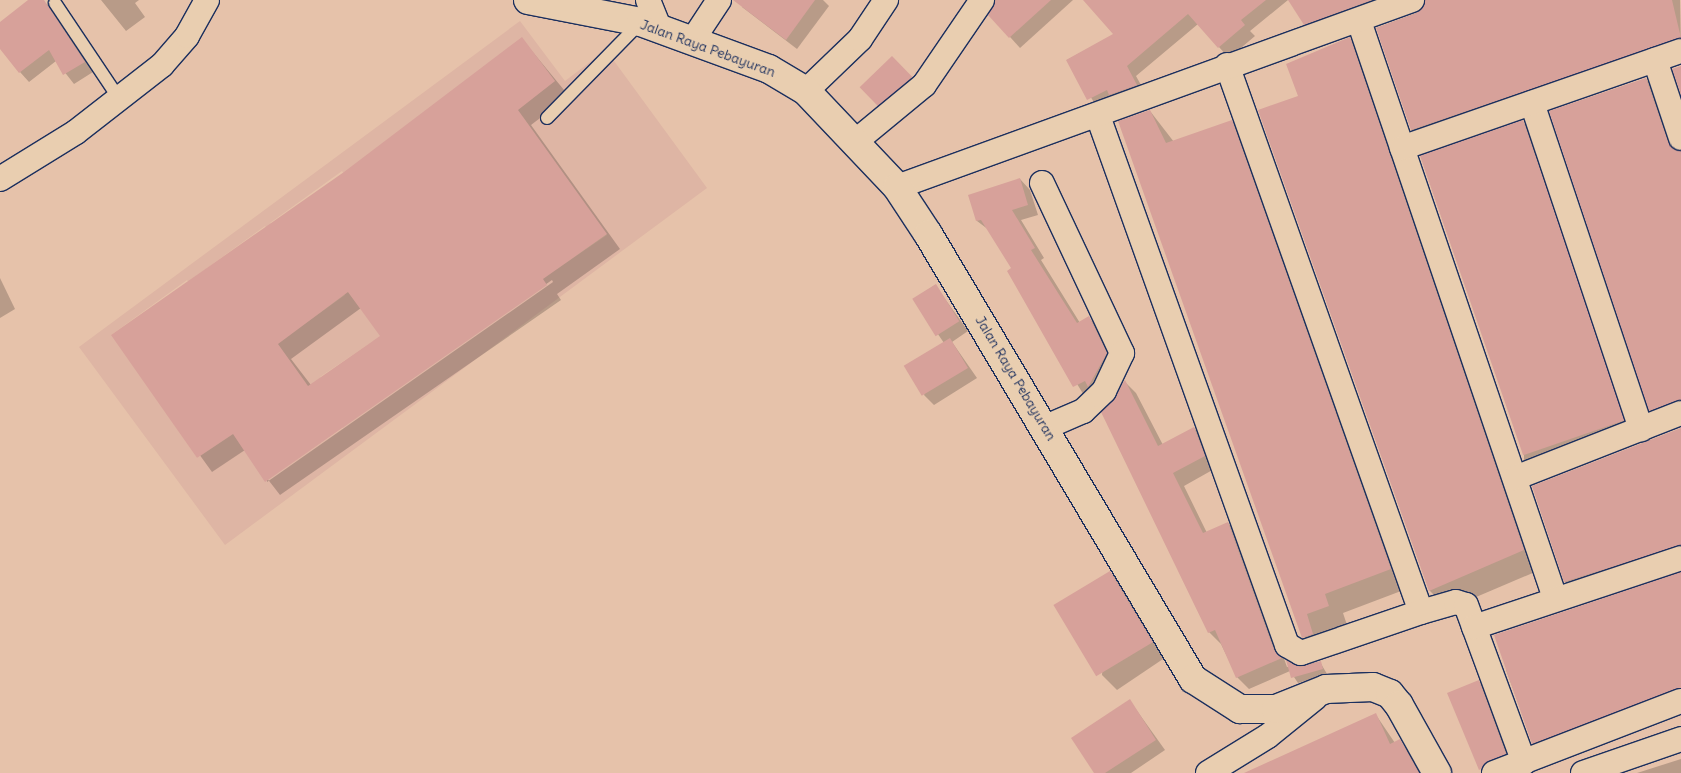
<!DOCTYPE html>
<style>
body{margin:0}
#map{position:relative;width:1681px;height:773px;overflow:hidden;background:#e6c2aa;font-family:Delius,sans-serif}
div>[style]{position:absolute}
.built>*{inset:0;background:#deb5a4}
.shadow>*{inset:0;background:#0003}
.building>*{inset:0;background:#d7a19a;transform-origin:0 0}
.roads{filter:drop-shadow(1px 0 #1b2f5e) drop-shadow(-1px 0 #1b2f5e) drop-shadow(0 1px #1b2f5e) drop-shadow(0 -1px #1b2f5e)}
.service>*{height:12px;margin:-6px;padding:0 6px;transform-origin:6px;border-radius:6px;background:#e9ceb0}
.minor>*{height:24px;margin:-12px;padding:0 12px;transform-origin:12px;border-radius:12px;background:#e9ceb0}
.secondary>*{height:28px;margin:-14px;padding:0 14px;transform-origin:14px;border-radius:14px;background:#e9ceb0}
span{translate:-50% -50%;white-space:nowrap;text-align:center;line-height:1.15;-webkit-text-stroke:5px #e9ceb0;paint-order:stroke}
.street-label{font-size:14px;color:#1b2f5e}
</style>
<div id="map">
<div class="built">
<i style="clip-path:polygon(evenodd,520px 21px,565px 81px,606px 50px,707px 188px,225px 545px,79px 347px,520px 21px,522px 38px,555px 81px,487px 133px,522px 38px,520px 21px,523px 117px,607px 235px,557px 269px,474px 152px,523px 117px,520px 21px,342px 171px,373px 213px,302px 265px,270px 223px,342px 171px,520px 21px,265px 226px,297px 269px,196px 276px,265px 226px,520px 21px,317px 258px,345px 295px,303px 325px,276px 288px,317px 258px,520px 21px,326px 263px,398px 299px,369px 320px,326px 263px,520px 21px,187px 280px,217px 321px,111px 335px,187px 280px,520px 21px,253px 310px,306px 383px,268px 410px,253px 310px,520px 21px,373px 341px,349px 420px,320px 377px,373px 341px,520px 21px,147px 385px,239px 430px,197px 458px,147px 385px,520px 21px,314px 387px,343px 428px,265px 481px,314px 387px)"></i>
</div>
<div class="shadow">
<i style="clip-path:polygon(30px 0,47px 4px,93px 72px,74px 84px,56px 61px,29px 82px,20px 72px,0 47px,0 24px)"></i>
<i style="clip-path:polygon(101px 0,139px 0,135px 3px,145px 17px,126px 31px)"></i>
<i style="clip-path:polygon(748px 0,823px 0,829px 6px,797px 49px,742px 7px)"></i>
<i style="clip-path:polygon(994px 0,1073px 0,1020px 48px,990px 15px)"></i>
<i style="clip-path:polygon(1085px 0,1288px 0,1250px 31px,1255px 36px,1229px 58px,1198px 24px,1136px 76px,1147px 96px,1099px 110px,1067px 60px,1115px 34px)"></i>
<i style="clip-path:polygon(1289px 0,1407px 0,1315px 34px)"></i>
<i style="clip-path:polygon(1451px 0,1680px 0,1681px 52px,1422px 140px,1412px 130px,1377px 28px)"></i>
<i style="clip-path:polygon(evenodd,522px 39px,569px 96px,531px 125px,620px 249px,557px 294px,561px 300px,280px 495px,245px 450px,212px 472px,113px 335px,344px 173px,522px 39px,552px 280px,553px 282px,267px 482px,267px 479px,552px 280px,522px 39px,361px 308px,382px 336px,311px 385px,291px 359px,361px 308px)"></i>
<i style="clip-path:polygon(1350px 39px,1368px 57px,1542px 569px,1448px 609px,1430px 591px,1300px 96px)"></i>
<i style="clip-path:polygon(902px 68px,921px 88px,888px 115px,878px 105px)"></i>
<i style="clip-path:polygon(1646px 79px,1660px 93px,1681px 152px,1681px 418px,1664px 424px,1650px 410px)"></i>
<i style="clip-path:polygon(1150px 111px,1174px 142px,1232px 121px,1250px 140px,1409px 588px,1343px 613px,1347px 625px,1322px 656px,1304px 637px)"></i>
<i style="clip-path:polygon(1523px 122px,1542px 141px,1642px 439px,1542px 478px,1524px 460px)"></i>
<i style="clip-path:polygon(1020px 179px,1030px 190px,1038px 215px,1021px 220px,1044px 258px,1041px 260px,1080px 323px,1089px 318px,1099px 328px,1116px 364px,1085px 397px,1008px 271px,1013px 269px,989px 230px,977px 221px,970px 196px)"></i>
<i style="clip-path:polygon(0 278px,15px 309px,0 318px)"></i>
<i style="clip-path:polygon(935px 285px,968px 331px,952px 342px,977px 378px,934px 405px,924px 395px,944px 343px,914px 299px)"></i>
<i style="clip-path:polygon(1125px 382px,1136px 393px,1163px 445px,1194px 428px,1206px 440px,1216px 468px,1184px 486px,1207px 533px,1228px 523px,1240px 535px,1287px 667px,1320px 662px,1327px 674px,1298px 683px,1290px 671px,1249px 689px,1237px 677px,1221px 644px,1209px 632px)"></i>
<i style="clip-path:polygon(1681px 429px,1681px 562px,1579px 595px,1565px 582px,1533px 487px)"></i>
<i style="clip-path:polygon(1110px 572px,1125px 587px,1166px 657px,1117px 690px,1102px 675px)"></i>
<i style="clip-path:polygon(1681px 574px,1681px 705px,1546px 757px,1533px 743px,1506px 670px)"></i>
<i style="clip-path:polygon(1478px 681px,1489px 691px,1515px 764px,1484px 773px,1448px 694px)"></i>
<i style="clip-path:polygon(1130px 701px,1165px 750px,1131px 773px,1095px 773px)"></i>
<i style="clip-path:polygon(1376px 715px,1395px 743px,1400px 741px,1425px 773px,1249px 773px)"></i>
<i style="clip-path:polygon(1681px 759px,1681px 773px,1637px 773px)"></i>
</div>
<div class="building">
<i style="clip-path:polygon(28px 0,44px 0,85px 62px,63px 75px,49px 50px,19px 73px,0 49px,0 22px)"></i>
<i style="clip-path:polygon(733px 0,815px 0,786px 40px)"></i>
<i style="clip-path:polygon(996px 0,1051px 0,1009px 38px,988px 15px)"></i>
<i style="clip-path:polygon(1083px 0,1266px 0,1241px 20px,1245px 25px,1218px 48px,1188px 14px,1127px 66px,1137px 85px,1109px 95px,1107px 90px,1087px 100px,1066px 60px,1113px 34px)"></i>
<i style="clip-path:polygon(1288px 0,1372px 0,1304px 25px)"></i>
<i style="clip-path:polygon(1425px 0,1672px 0,1681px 38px,1411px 130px,1376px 28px,1417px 13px)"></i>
<i style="clip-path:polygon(evenodd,522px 37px,555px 81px,518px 110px,607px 234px,543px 279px,547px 285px,265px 482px,233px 434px,197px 458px,111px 335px,344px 172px,522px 37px,348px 292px,380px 336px,308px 386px,278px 344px,348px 292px)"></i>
<i style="clip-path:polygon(1350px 37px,1524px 550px,1429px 591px,1258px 110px,1298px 96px,1286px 64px)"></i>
<i style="left:892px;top:56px;width:29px;height:45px;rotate:46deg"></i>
<i style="clip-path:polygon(1681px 66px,1681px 95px,1672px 69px)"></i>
<i style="clip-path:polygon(1646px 78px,1668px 142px,1681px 151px,1681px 400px,1649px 411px,1549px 111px)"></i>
<i style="clip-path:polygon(1150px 110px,1166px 143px,1232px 120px,1391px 569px,1325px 594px,1329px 606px,1307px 614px,1313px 634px,1302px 638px,1118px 121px)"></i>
<i style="left:1523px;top:120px;width:317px;height:109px;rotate:71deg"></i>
<i style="clip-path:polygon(1020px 178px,1028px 205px,1012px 210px,1035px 248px,1031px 250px,1077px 323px,1089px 316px,1107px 353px,1088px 387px,1085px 381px,1073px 387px,1007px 271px,1011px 268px,981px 220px,976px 221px,968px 195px)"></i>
<i style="left:936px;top:284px;width:44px;height:28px;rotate:58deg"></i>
<i style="left:950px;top:338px;width:35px;height:54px;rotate:59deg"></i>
<i style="clip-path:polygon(1125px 380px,1158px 446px,1194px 427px,1205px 456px,1173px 473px,1203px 533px,1228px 522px,1274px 650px,1282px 658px,1236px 678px,1215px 630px,1208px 633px,1101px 412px)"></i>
<i style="clip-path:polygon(1681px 428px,1681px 545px,1564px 582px,1532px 486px)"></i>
<i style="left:1110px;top:571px;width:83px;height:66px;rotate:59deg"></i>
<i style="clip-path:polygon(1681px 572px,1681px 688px,1532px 744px,1494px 635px)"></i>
<i style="clip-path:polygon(1286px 660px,1300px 667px,1321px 661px,1323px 669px,1291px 678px)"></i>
<i style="clip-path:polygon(1479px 680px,1506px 754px,1479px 770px,1447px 693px)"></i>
<i style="clip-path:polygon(1130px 699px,1156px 740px,1105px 773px,1094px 773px,1071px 738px)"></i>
<i style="clip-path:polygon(1376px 713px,1390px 744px,1400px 739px,1419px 773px,1244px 773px)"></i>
</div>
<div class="roads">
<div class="service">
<i style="left:55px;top:3px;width:117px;rotate:56.2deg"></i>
<i style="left:547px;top:118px;width:134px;rotate:-45.6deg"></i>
</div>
<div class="minor">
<i style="left:648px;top:0;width:32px;rotate:68deg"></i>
<i style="left:1359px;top:21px;width:609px;rotate:71.24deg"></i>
<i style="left:692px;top:41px;width:49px;rotate:-56.6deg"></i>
<i style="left:1655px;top:60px;width:82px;rotate:71.6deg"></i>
<i style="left:1227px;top:65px;width:580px;rotate:70.47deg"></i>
<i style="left:806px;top:91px;width:75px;rotate:-43.9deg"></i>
<i style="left:860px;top:39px;width:47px;rotate:-56.3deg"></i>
<i style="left:1532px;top:103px;width:344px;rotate:71.5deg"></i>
<i style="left:1098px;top:116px;width:562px;rotate:70.34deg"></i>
<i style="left:1287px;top:645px;width:16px;rotate:30deg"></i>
<i style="left:1301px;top:653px;width:127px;rotate:-18.9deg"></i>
<i style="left:1421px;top:612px;width:36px;rotate:-16deg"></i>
<i style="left:1456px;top:602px;width:10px;rotate:17deg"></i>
<i style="left:1466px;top:605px;width:168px;rotate:69.8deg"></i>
<i style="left:856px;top:141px;width:88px;rotate:-39.5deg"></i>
<i style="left:924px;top:85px;width:103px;rotate:-55.7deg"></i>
<i style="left:1402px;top:148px;width:295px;rotate:-19.2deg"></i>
<i style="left:0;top:179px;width:89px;rotate:-31.7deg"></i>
<i style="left:76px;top:132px;width:109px;rotate:-37.9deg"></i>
<i style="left:162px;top:65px;width:38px;rotate:-49deg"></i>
<i style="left:187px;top:36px;width:41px;rotate:-60.9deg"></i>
<i style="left:1042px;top:183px;width:188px;rotate:64.8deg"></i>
<i style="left:1122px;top:353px;width:42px;rotate:115.3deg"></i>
<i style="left:1104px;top:391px;width:29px;rotate:136deg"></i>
<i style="left:1083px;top:411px;width:40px;rotate:156.6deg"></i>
<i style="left:897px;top:187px;width:548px;rotate:-19.96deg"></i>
<i style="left:1515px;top:478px;width:178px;rotate:-21.4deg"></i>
<i style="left:1474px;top:627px;width:218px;rotate:-18.4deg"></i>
<i style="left:1208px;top:773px;width:70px;rotate:-31.7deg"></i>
<i style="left:1268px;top:736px;width:60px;rotate:-39deg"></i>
<i style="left:1494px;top:773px;width:200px;rotate:-21.1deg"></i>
<i style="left:1583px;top:773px;width:104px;rotate:-19.1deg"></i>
</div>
<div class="secondary">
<i style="left:528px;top:0;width:115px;rotate:11deg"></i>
<i style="left:641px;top:22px;width:136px;rotate:20.2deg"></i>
<i style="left:769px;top:69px;width:43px;rotate:30.7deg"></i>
<i style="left:806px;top:91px;width:132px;rotate:46.5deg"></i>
<i style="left:897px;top:187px;width:56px;rotate:56.6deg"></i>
<i style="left:928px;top:234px;width:518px;rotate:59.23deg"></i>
<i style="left:1193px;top:679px;width:56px;rotate:32.6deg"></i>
<i style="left:1240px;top:709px;width:36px"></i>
<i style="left:1276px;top:709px;width:54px;rotate:-21.8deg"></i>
<i style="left:1326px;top:689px;width:47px;rotate:-2.4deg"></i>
<i style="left:1373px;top:687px;width:18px;rotate:22deg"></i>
<i style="left:1390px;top:694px;width:14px;rotate:51deg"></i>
<i style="left:1399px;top:705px;width:78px;rotate:60.8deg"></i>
</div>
</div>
<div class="street-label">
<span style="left:708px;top:48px;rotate:20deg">Jalan Raya Pebayuran</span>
<span style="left:1016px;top:378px;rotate:59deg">Jalan Raya Pebayuran</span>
</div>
</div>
